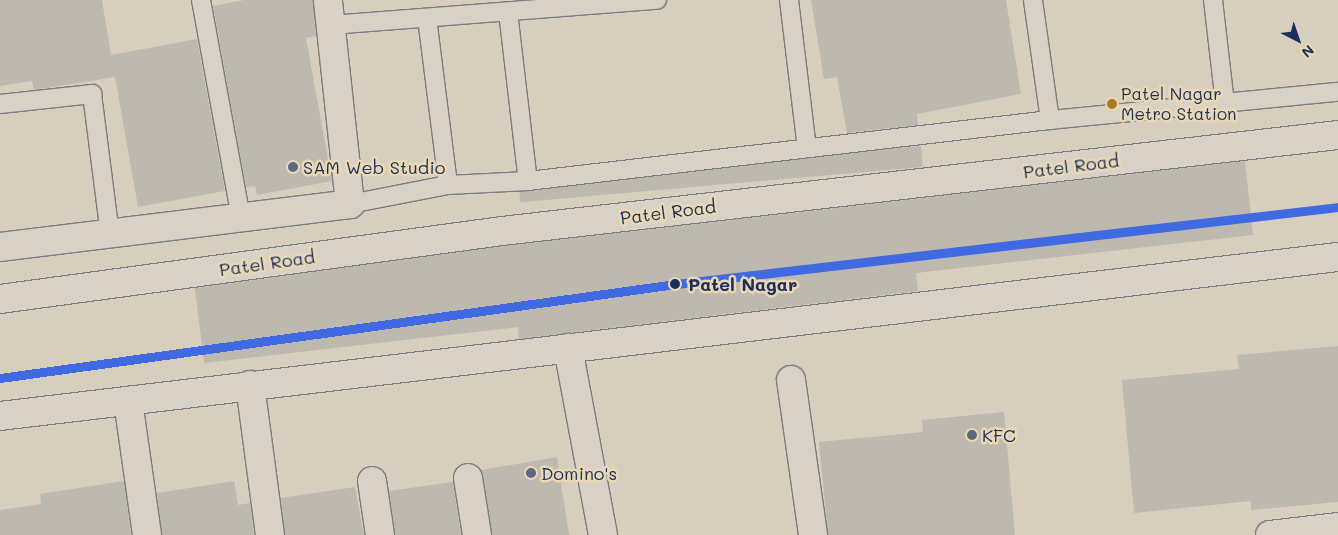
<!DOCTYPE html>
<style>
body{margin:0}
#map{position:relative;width:1338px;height:535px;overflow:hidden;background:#d7cebd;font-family:Mali,sans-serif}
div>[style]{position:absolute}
.building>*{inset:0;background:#beb9af;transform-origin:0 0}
.roads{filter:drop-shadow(1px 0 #7c7c7d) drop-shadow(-1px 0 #7c7c7d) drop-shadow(0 1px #7c7c7d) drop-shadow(0 -1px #7c7c7d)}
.lane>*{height:18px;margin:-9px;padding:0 9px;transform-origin:9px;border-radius:9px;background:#d9d1c5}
.street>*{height:28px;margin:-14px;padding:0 14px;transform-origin:14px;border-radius:14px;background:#d9d1c5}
.secondary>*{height:28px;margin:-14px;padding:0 14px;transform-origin:14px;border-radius:14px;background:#d9d1c5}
.metro-1>*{height:9px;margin:-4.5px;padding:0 4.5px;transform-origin:4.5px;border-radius:4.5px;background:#4169e1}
.dots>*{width:14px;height:14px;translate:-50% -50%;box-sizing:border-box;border:2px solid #ead8b5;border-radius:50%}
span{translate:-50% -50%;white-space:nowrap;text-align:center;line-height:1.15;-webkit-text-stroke:5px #ead8b5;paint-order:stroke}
.bus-label{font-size:17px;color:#1b2f5e}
.left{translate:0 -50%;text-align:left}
.street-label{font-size:18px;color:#1b2f5e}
.poi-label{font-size:18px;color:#1b2f5e}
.stop-label{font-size:18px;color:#1b2f5e;font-weight:700}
.north{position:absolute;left:1273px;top:15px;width:50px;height:50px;-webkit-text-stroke:4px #ead8b5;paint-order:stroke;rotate:139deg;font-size:14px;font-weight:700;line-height:20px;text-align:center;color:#1b2f5e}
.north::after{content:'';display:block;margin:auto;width:18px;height:22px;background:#1b2f5e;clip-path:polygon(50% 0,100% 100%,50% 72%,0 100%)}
</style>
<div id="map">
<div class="building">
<i style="clip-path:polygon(0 0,102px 0,111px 55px,197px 39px,225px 191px,138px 207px,115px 77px,34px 90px,32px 81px,0 86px)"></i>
<i style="clip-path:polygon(244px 0,313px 0,316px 36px,306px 38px,332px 181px,257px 195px,255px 186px,246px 187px,213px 6px)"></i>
<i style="clip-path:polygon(811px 0,1006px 0,1021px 94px,917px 114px,918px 125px,847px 133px,837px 77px,824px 79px)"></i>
<i style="left:921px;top:146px;width:21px;height:404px;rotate:85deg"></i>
<i style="clip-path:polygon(1245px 161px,1253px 235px,916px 273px,918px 291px,519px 339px,518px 327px,204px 363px,195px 288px,504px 246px)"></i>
<i style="clip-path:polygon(1338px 346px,1338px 502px,1251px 510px,1251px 501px,1134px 513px,1122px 380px,1239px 369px,1237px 355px)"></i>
<i style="clip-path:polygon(1004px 412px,1015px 535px,828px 535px,819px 442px,923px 432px,922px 420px)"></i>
<i style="clip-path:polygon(557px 457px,569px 535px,492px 535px,481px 470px)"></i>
<i style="clip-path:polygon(124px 481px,131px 535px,0 535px,0 510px,41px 504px,40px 494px)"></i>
<i style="clip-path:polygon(234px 481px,238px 505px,250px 503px,254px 535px,162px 535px,157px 493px)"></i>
<i style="clip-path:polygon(453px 482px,461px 535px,395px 535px,389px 491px)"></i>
<i style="clip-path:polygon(355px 487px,364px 535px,285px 535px,281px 498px)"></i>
</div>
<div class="roads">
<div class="lane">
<i style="left:201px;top:0;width:221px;rotate:79.6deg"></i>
<i style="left:789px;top:0;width:149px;rotate:83.1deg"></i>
<i style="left:1213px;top:0;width:105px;rotate:83.4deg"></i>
<i style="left:508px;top:12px;width:170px;rotate:83.3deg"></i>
<i style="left:427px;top:18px;width:168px;rotate:82.8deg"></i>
<i style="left:330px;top:25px;width:328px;rotate:-4.4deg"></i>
<i style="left:0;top:104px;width:93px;rotate:-6.2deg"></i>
<i style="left:92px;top:94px;width:141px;rotate:82.7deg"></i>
<i style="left:1050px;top:120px;width:289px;rotate:-5.6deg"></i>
<i style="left:350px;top:204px;width:100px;rotate:-11deg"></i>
<i style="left:448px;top:185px;width:80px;rotate:-2.9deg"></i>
<i style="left:528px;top:181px;width:526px;rotate:-6.67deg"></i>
<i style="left:1050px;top:120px;width:121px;rotate:-98.1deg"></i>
</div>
<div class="street">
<i style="left:0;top:247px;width:353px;rotate:-7deg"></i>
<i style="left:350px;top:204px;width:205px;rotate:-96.2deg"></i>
<i style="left:568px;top:348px;width:190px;rotate:79.4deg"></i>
<i style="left:791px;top:380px;width:157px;rotate:81.9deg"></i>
<i style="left:250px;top:385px;width:151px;rotate:82.4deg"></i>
<i style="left:128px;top:401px;width:135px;rotate:81.9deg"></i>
<i style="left:468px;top:478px;width:58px;rotate:81deg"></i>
<i style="left:372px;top:481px;width:55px;rotate:81.6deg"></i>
<i style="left:1270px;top:535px;width:68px;rotate:-6.7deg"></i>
</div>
<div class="secondary">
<i style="left:0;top:299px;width:507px;rotate:-7.71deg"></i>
<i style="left:502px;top:231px;width:841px;rotate:-6.55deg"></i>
<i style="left:0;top:416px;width:1347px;rotate:-6.78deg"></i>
</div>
</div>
<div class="metro-1">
<i style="left:0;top:378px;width:683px;rotate:-7.92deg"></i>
<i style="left:676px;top:284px;width:666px;rotate:-6.63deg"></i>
</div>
<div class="dots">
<i style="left:1112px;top:104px;background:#aa7c21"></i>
<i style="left:293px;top:167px;background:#5d677f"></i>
<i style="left:675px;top:284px;background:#1b2f5e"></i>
<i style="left:972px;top:435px;background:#5d677f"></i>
<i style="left:531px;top:473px;background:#5d677f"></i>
</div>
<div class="bus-label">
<span class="left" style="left:1121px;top:104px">Patel Nagar<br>Metro Station</span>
</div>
<div class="street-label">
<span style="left:1071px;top:166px;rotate:-7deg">Patel Road</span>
<span style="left:668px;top:212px;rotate:-7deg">Patel Road</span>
<span style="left:267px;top:263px;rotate:-8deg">Patel Road</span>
</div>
<div class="poi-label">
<span class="left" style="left:303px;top:167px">SAM Web Studio</span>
<span class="left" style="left:982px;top:435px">KFC</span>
<span class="left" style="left:541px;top:473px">Domino's</span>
</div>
<div class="stop-label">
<span class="left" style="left:688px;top:284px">Patel Nagar</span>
</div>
<div class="north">N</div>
</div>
